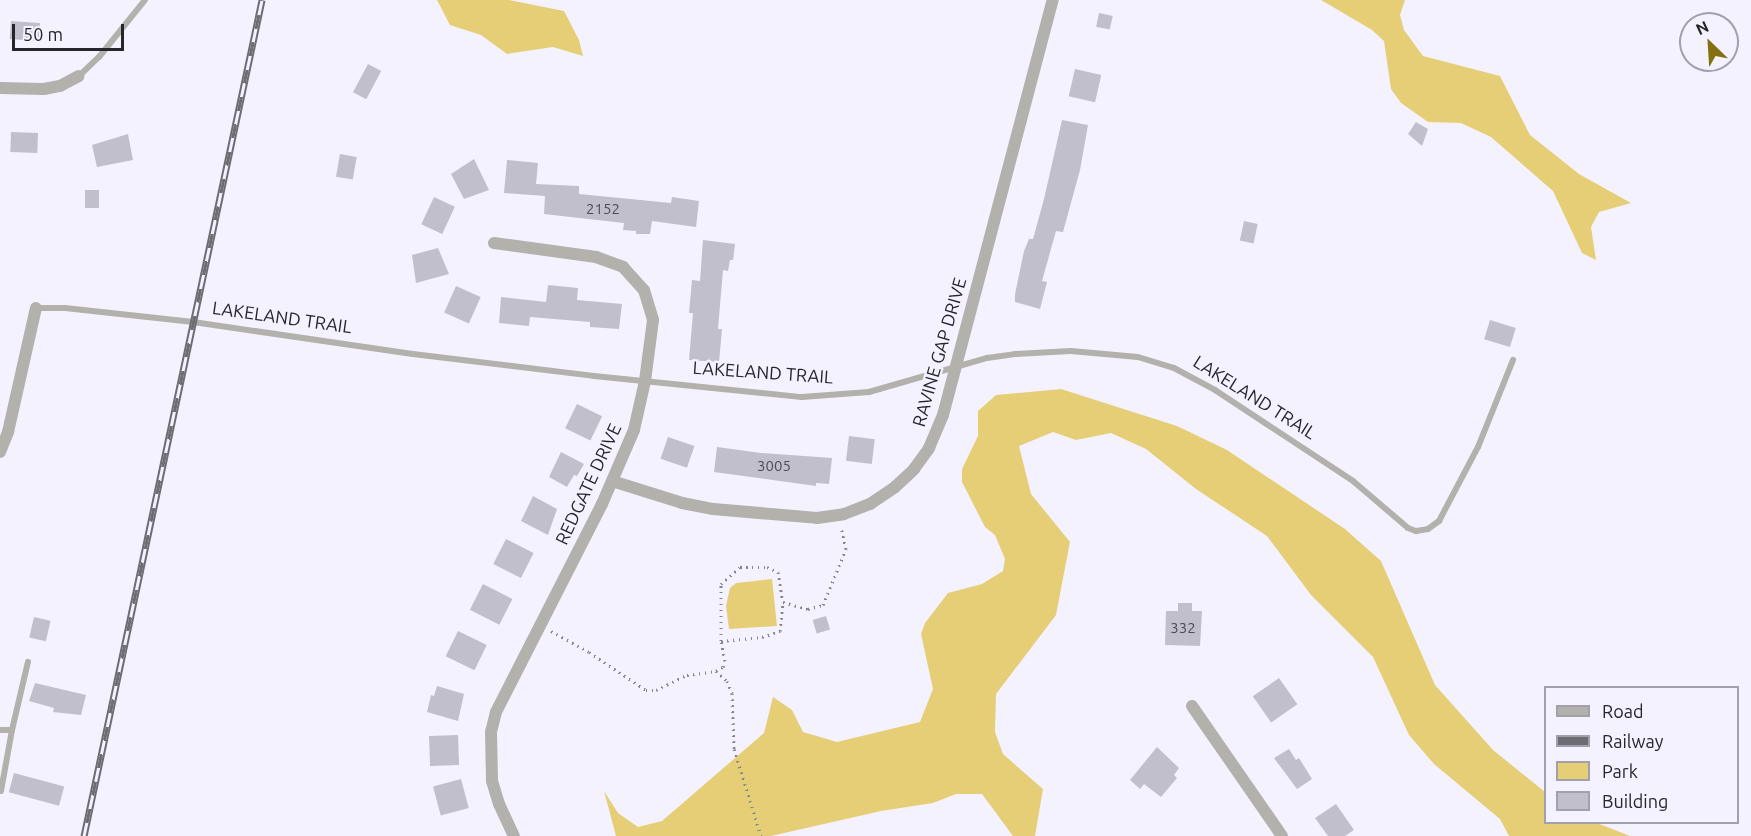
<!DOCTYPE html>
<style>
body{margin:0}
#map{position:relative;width:1751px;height:836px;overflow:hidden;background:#f4f2ff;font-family:Ubuntu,sans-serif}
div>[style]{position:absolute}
.green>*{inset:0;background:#e6ce76}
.building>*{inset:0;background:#c1bfcc;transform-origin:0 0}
.path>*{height:3px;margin-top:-1.5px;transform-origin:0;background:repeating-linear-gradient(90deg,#87868e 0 1.5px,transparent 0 6px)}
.lane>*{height:6px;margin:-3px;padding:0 3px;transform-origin:3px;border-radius:3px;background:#b2b1ac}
.street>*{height:12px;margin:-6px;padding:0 6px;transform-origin:6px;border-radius:6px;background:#b2b1ac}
.rail>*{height:7px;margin-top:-3.5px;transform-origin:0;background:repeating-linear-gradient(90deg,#f4f2ff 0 14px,#6d6c73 0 28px);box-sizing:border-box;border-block:2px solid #6d6c73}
span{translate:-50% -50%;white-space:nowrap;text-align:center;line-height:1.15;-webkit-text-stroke:4.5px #f4f2ff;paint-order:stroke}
.number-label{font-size:15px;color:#4d4c52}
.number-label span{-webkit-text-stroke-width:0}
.street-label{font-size:18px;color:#26252a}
.legend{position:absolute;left:1544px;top:686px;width:195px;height:138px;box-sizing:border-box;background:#f4f2ff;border:2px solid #a2a0aa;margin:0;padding:8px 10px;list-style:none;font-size:18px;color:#26252a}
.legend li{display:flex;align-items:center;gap:12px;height:30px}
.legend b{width:30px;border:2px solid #a2a0aa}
.north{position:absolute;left:1679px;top:12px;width:60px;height:60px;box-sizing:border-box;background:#f4f2ff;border:2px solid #a2a0aa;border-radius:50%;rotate:335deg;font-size:16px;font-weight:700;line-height:24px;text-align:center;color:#26252a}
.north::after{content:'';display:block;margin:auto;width:21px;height:27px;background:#857010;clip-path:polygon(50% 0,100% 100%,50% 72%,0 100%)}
.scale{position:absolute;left:12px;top:24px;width:112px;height:27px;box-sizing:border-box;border:3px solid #26252a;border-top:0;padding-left:8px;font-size:18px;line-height:21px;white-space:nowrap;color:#26252a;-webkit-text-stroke:4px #f4f2ff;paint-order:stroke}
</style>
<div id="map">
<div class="green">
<i style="clip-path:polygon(437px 0,509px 0,564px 11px,579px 40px,583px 56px,553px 47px,507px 54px,481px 35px,450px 25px)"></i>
<i style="clip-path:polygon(1321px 0,1405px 0,1400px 15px,1404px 30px,1423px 56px,1500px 76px,1530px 135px,1579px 174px,1631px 203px,1599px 212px,1591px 227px,1596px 260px,1582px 253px,1553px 191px,1491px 137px,1461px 123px,1428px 122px,1401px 103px,1391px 89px,1384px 41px,1372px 30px)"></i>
<i style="clip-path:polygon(1061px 389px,1177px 426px,1227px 450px,1345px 529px,1381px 561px,1435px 685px,1493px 750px,1545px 792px,1546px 822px,1597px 823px,1630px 836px,1509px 836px,1500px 819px,1434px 764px,1409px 735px,1373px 657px,1311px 595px,1267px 536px,1196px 489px,1146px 449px,1111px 433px,1076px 440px,1053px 432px,1019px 446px,1031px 494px,1070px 542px,1056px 615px,996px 694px,995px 732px,1003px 754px,1043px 789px,1035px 836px,1013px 836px,982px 794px,956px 794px,933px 803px,881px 811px,771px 836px,616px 836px,604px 791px,618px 813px,638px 827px,662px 821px,764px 733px,773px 697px,792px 710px,803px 732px,837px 742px,920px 722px,933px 689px,921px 634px,925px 623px,948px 593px,982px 584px,1003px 571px,1005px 559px,995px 535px,985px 527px,962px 482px,962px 469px,978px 436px,978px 411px,996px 395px)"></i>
<i style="clip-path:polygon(772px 579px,777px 626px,729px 629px,726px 606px,730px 588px,736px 583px)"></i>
</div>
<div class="building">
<i style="left:1099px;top:13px;width:14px;height:14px;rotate:12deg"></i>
<i style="left:11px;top:21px;width:29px;height:18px;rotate:4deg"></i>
<i style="left:368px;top:64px;width:15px;height:32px;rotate:28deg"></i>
<i style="left:1075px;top:69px;width:27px;height:28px;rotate:13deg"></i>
<i style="clip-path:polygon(1062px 120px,1088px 125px,1080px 170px,1063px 232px,1056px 231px,1042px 281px,1047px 282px,1040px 309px,1015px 302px,1015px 294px,1024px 251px,1029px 239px,1033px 239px,1044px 199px)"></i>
<i style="clip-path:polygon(1416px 122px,1428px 129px,1422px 146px,1408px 134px)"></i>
<i style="left:11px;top:132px;width:27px;height:20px;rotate:2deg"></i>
<i style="clip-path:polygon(128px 134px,133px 160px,97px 167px,92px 145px)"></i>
<i style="left:340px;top:154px;width:17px;height:23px;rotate:10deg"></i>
<i style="clip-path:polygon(474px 159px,489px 190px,464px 199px,451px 174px)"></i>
<i style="clip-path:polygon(507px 160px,538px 163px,536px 184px,579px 186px,579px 194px,671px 203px,672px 197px,699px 201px,696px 227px,652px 221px,650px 234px,636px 234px,636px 231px,623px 230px,624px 223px,544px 214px,545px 196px,504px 193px)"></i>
<i style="left:85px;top:190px;width:14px;height:18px"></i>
<i style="left:434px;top:197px;width:23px;height:30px;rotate:25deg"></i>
<i style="left:1244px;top:221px;width:14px;height:20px;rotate:12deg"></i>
<i style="clip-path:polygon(703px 240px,735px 244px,733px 260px,730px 260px,728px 271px,723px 270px,718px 329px,722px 329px,719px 362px,689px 360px,693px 313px,689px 313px,692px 280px,700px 281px)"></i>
<i style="clip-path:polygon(438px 248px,449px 274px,416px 283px,412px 255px)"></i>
<i style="clip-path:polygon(548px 285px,578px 288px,577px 300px,622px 304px,619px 329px,590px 327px,590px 322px,530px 317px,529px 326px,499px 323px,501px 297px,546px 302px)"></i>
<i style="left:456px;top:286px;width:27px;height:29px;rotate:24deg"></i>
<i style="left:1490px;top:320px;width:27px;height:20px;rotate:17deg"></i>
<i style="left:577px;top:404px;width:28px;height:27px;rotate:26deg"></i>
<i style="left:849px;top:436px;width:26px;height:25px;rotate:7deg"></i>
<i style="left:668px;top:437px;width:28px;height:23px;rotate:19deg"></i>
<i style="clip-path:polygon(717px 447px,761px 453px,832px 458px,829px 484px,816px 483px,816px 486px,714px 472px)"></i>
<i style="clip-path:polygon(561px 452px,584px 464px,577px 476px,574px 475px,567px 487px,549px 477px)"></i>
<i style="clip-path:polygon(533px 496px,557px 509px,548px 535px,521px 521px)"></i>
<i style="left:506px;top:539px;width:31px;height:28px;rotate:27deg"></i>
<i style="left:483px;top:584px;width:33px;height:29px;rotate:27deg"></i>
<i style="clip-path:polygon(1178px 603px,1192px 603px,1192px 611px,1202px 611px,1200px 646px,1165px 645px,1166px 611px,1178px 611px)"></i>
<i style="left:826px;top:616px;width:14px;height:14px;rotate:73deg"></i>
<i style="left:34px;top:617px;width:17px;height:21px;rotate:13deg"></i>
<i style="left:458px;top:631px;width:32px;height:28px;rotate:26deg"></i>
<i style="left:1279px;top:678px;width:32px;height:32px;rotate:55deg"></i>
<i style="clip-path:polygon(35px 683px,86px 695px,81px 715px,53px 712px,54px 708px,29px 701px)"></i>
<i style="clip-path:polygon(437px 686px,464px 694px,458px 721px,427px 712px,431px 695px,434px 696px)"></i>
<i style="left:458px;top:735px;width:30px;height:29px;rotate:88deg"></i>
<i style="clip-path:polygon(1157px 747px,1179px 768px,1174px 775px,1177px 778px,1161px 797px,1144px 784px,1140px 789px,1130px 780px)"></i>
<i style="clip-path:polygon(1289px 749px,1296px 760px,1299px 758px,1312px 779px,1297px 789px,1274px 758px)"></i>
<i style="left:14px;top:773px;width:52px;height:20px;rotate:15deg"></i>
<i style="left:461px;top:779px;width:30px;height:29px;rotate:75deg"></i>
<i style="clip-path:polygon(1336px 804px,1354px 830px,1345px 836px,1328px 836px,1315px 818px)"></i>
</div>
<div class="path">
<i style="left:551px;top:631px;width:43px;rotate:28.9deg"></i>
<i style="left:589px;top:652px;width:69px;rotate:33.7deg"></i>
<i style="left:646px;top:690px;width:10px"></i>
<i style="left:656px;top:690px;width:34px;rotate:-26deg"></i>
<i style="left:687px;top:675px;width:29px;rotate:-8deg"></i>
<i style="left:716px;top:671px;width:8px;rotate:-30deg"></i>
<i style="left:723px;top:667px;width:6px;rotate:-72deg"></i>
<i style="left:725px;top:661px;width:20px;rotate:-101deg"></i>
<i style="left:721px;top:641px;width:41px;rotate:-5.6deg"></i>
<i style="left:762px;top:637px;width:19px;rotate:-18deg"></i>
<i style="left:780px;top:631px;width:29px;rotate:-84deg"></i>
<i style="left:783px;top:602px;width:26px;rotate:16deg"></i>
<i style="left:808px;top:609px;width:16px;rotate:-15deg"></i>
<i style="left:823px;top:605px;width:61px;rotate:-67.7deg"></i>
<i style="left:846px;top:549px;width:22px;rotate:-103deg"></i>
<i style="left:721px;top:641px;width:57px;rotate:-90deg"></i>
<i style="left:721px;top:584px;width:25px;rotate:-42deg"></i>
<i style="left:740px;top:567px;width:27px"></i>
<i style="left:767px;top:567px;width:12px;rotate:24deg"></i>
<i style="left:778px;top:572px;width:30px;rotate:81deg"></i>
<i style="left:716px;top:671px;width:15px;rotate:42deg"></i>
<i style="left:727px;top:681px;width:13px;rotate:67deg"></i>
<i style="left:732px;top:693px;width:56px;rotate:88deg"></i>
<i style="left:734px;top:749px;width:91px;rotate:72.8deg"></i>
</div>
<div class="lane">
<i style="left:79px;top:76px;width:28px;rotate:-44deg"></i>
<i style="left:99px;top:57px;width:73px;rotate:-51.1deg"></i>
<i style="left:36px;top:308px;width:29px"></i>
<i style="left:65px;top:308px;width:129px;rotate:6.2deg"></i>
<i style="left:193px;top:322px;width:222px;rotate:8.3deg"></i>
<i style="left:413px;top:354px;width:182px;rotate:6.9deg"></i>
<i style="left:594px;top:376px;width:209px;rotate:5.8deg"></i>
<i style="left:802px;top:397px;width:67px;rotate:-4.3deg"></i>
<i style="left:869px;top:392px;width:123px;rotate:-16.1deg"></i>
<i style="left:987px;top:358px;width:28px;rotate:-8deg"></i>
<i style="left:1015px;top:354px;width:56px;rotate:-3.1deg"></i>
<i style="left:1071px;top:351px;width:67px;rotate:5.1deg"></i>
<i style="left:1138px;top:357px;width:38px;rotate:17deg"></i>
<i style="left:1174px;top:368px;width:47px;rotate:28.2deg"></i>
<i style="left:1215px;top:390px;width:165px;rotate:33.4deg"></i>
<i style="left:1353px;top:481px;width:72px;rotate:40.5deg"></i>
<i style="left:1408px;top:528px;width:9px;rotate:21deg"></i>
<i style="left:1416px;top:531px;width:12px;rotate:-9deg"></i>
<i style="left:1428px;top:529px;width:14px;rotate:-36deg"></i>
<i style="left:1439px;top:521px;width:84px;rotate:-62.2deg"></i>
<i style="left:1478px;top:447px;width:94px;rotate:-68.1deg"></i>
<i style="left:0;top:730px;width:12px"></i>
<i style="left:12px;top:730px;width:70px;rotate:-76.8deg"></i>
<i style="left:1px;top:791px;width:62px;rotate:-79.8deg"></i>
</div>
<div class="street">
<i style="left:0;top:88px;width:44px;rotate:1.3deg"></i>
<i style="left:44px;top:89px;width:16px;rotate:-11deg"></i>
<i style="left:60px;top:86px;width:21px;rotate:-28deg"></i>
<i style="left:494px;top:243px;width:103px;rotate:7.8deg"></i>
<i style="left:596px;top:257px;width:29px;rotate:20deg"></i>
<i style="left:623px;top:267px;width:31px;rotate:48deg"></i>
<i style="left:644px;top:290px;width:31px;rotate:73deg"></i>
<i style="left:653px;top:320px;width:62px;rotate:97.5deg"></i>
<i style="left:645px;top:381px;width:50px;rotate:102.7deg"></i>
<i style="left:634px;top:430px;width:81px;rotate:113.4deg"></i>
<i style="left:602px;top:504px;width:233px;rotate:117deg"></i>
<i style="left:496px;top:712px;width:21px;rotate:104deg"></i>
<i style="left:491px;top:732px;width:49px;rotate:88.8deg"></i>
<i style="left:492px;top:781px;width:24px;rotate:73deg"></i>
<i style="left:499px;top:804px;width:35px;rotate:65deg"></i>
<i style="left:0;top:452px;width:22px;rotate:-68deg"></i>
<i style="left:8px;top:432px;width:127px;rotate:-77.3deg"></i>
<i style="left:612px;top:481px;width:73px;rotate:17.4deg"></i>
<i style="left:682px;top:503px;width:32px;rotate:11deg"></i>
<i style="left:713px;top:509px;width:104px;rotate:4.9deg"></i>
<i style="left:817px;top:518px;width:27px;rotate:-8deg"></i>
<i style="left:844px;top:514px;width:28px;rotate:-21deg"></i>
<i style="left:870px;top:504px;width:30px;rotate:-34deg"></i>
<i style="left:895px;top:487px;width:26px;rotate:-43deg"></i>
<i style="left:914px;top:469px;width:26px;rotate:-54deg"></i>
<i style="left:929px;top:448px;width:36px;rotate:-67deg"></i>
<i style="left:943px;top:415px;width:429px;rotate:-75.2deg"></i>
<i style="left:1192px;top:706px;width:158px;rotate:55.3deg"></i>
</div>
<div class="rail">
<i style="left:84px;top:836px;width:855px;rotate:-77.98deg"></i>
</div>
<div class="number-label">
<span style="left:603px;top:209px">2152</span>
<span style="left:774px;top:466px">3005</span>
<span style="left:1183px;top:628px">332</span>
</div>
<div class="street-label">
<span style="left:282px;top:317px;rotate:8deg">LAKELAND TRAIL</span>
<span style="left:939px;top:352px;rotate:-74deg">RAVINE GAP DRIVE</span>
<span style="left:763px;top:372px;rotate:4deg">LAKELAND TRAIL</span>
<span style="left:1255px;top:397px;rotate:32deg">LAKELAND TRAIL</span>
<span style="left:588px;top:484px;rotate:-65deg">REDGATE DRIVE</span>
</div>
<ul class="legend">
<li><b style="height:8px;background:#b2b1ac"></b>Road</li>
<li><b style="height:8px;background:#6d6c73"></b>Railway</li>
<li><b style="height:16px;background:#e6ce76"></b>Park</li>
<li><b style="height:16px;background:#c1bfcc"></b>Building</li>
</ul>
<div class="north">N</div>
<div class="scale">50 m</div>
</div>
